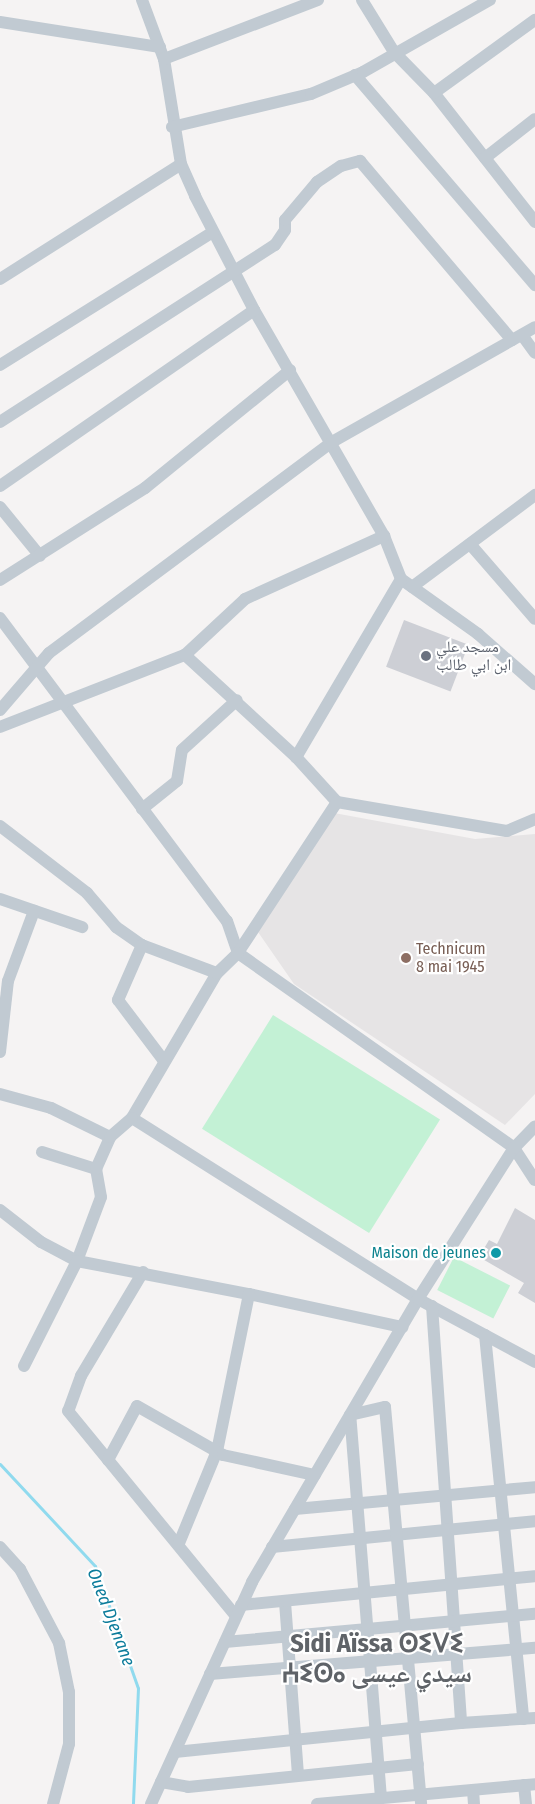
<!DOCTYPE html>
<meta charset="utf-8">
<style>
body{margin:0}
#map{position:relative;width:535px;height:1804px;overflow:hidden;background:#f5f3f3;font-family:"Fira Sans Condensed","Noto Naskh Arabic","Noto Sans Tifinagh",sans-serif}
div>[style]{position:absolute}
.education>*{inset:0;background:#e6e4e5}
.green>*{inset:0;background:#c3f1d5;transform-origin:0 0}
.stream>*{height:3px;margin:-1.5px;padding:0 1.5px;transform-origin:1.5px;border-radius:1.5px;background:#90daee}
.building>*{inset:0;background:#cdcfd5;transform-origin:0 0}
.minor>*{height:12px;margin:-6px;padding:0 6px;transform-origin:6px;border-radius:6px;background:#c1cad2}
.dots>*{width:14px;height:14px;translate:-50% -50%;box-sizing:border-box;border:2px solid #fff;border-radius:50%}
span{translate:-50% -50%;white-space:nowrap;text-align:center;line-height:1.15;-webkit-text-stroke:4.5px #fff;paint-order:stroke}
.worship-label{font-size:16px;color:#5b616d}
.left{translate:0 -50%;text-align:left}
.education-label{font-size:16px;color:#785e54}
.culture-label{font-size:16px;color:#0d838f}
.right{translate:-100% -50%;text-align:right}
.water-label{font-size:18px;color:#0c7c9b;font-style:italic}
.town-label{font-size:26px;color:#5f6368;font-weight:700}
</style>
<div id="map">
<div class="education">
<i style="clip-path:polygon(334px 813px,475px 839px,535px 834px,535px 1094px,505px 1125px,294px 984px,258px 932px)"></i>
</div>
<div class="green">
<i style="left:273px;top:1015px;width:197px;height:134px;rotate:32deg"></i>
<i style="left:454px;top:1257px;width:63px;height:37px;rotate:27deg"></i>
</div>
<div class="stream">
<i style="left:0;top:1464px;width:139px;rotate:47deg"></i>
<i style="left:95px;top:1566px;width:129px;rotate:70.6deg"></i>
<i style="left:138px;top:1688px;width:116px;rotate:92.5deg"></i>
</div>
<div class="building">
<i style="left:404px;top:620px;width:69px;height:50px;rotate:21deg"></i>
<i style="clip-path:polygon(515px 1208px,535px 1220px,535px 1303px,518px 1293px,524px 1283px,479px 1257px,489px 1240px,497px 1244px)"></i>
</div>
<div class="minor">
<i style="left:142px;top:0;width:63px;rotate:69.6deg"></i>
<i style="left:164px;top:59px;width:106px;rotate:80.8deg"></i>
<i style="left:181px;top:164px;width:35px;rotate:66deg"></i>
<i style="left:195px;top:196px;width:128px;rotate:62.6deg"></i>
<i style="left:254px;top:310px;width:261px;rotate:60.1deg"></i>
<i style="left:384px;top:536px;width:46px;rotate:68.4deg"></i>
<i style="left:401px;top:579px;width:95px;rotate:35.5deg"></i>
<i style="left:478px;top:634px;width:76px;rotate:41.3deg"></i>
<i style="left:362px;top:0;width:61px;rotate:58.4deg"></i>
<i style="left:394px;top:52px;width:57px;rotate:45.7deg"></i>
<i style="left:434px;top:93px;width:164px;rotate:51.9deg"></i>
<i style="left:0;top:22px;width:162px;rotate:8.9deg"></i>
<i style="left:164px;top:59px;width:165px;rotate:-21deg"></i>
<i style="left:355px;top:75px;width:277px;rotate:49.4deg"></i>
<i style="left:434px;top:93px;width:125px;rotate:-35.9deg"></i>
<i style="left:172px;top:127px;width:143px;rotate:-13.4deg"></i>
<i style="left:311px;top:94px;width:56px;rotate:-22.9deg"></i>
<i style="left:363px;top:72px;width:146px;rotate:-29.6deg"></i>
<i style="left:485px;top:158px;width:63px;rotate:-38deg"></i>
<i style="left:0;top:279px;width:214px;rotate:-32.4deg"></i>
<i style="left:522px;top:335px;width:22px;rotate:54deg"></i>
<i style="left:0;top:365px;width:251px;rotate:-32deg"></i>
<i style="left:0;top:422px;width:327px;rotate:-32.8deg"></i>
<i style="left:275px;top:245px;width:18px;rotate:-56deg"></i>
<i style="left:285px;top:230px;width:10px;rotate:-90deg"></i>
<i style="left:285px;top:220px;width:50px;rotate:-49.9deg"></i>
<i style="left:317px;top:182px;width:29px;rotate:-34deg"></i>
<i style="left:341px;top:166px;width:20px;rotate:-15deg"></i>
<i style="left:360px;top:161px;width:235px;rotate:49.7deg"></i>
<i style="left:0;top:486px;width:309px;rotate:-34.7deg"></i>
<i style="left:0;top:507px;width:63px;rotate:50.8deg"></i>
<i style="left:470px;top:544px;width:99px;rotate:49.1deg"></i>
<i style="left:401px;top:579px;width:207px;rotate:120.5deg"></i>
<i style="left:296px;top:757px;width:61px;rotate:47.7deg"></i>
<i style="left:337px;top:802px;width:172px;rotate:9.7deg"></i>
<i style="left:507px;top:831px;width:30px;rotate:-23deg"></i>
<i style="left:0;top:580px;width:172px;rotate:-32.4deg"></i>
<i style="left:145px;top:488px;width:187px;rotate:-39.1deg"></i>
<i style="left:412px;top:587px;width:154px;rotate:-36.8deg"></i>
<i style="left:0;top:618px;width:379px;rotate:53.2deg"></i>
<i style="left:227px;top:921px;width:34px;rotate:71deg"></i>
<i style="left:238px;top:953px;width:338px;rotate:35.2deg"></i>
<i style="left:514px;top:1148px;width:38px;rotate:57deg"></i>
<i style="left:0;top:710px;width:75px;rotate:-49.3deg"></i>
<i style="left:49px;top:653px;width:353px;rotate:-36.7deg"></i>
<i style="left:332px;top:442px;width:233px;rotate:-29.5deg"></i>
<i style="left:0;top:727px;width:199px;rotate:-21.3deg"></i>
<i style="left:296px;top:757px;width:151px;rotate:-137.4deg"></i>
<i style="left:185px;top:655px;width:82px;rotate:-43deg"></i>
<i style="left:245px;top:599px;width:153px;rotate:-24.4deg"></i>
<i style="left:337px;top:802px;width:181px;rotate:123.3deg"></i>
<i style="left:238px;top:953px;width:29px;rotate:136deg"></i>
<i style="left:217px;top:973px;width:168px;rotate:120.4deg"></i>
<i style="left:132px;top:1118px;width:338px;rotate:32.3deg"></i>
<i style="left:418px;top:1299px;width:133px;rotate:28.3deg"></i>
<i style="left:142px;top:809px;width:45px;rotate:-38.7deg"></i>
<i style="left:177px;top:781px;width:31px;rotate:-81deg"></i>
<i style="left:182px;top:750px;width:74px;rotate:-42.3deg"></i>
<i style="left:0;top:826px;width:110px;rotate:37.6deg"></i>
<i style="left:87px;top:893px;width:45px;rotate:49.5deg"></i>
<i style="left:116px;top:927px;width:32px;rotate:35deg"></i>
<i style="left:142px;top:945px;width:80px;rotate:20.5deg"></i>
<i style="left:0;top:899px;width:87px;rotate:18.9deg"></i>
<i style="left:142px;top:945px;width:60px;rotate:113.6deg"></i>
<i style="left:118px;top:1000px;width:76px;rotate:53deg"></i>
<i style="left:0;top:1052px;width:71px;rotate:-83.6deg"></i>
<i style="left:8px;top:981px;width:75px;rotate:-69.6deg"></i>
<i style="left:0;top:1094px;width:53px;rotate:15.4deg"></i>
<i style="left:51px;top:1108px;width:66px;rotate:26.2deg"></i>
<i style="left:42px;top:1152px;width:57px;rotate:17.5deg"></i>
<i style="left:0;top:1210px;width:52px;rotate:38deg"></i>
<i style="left:41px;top:1242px;width:41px;rotate:27.8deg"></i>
<i style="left:77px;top:1261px;width:68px;rotate:-69.4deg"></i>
<i style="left:101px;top:1197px;width:28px;rotate:-100deg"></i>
<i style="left:96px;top:1169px;width:35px;rotate:-66deg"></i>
<i style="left:110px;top:1137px;width:29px;rotate:-41deg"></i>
<i style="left:143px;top:1272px;width:121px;rotate:120.8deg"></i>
<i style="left:81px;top:1376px;width:37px;rotate:110deg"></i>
<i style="left:68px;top:1411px;width:265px;rotate:50.7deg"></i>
<i style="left:249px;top:1294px;width:157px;rotate:12.2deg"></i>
<i style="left:432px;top:1306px;width:418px;rotate:86deg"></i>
<i style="left:461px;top:1723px;width:74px;rotate:-3.9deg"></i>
<i style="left:485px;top:1335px;width:386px;rotate:84.3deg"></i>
<i style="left:24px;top:1366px;width:118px;rotate:-63.2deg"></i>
<i style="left:77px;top:1261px;width:175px;rotate:10.9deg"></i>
<i style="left:249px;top:1294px;width:160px;rotate:101.5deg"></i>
<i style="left:217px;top:1451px;width:100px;rotate:112.4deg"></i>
<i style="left:108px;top:1460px;width:61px;rotate:-61.8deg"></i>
<i style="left:137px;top:1406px;width:99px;rotate:29.7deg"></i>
<i style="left:223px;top:1455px;width:94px;rotate:12.3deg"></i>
<i style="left:295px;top:1509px;width:241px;rotate:-5.2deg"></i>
<i style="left:0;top:1547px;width:30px;rotate:48deg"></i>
<i style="left:20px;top:1569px;width:84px;rotate:62.2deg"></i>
<i style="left:59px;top:1643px;width:50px;rotate:78.5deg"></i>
<i style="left:69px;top:1692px;width:52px;rotate:90deg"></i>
<i style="left:69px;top:1744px;width:62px;rotate:104.9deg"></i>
<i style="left:272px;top:1547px;width:264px;rotate:-5.6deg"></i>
<i style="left:285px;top:1602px;width:173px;rotate:85.7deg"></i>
<i style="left:241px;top:1605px;width:295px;rotate:-5.6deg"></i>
<i style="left:225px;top:1642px;width:311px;rotate:-5.2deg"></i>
<i style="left:210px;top:1674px;width:326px;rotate:-4.6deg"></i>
<i style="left:175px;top:1752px;width:287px;rotate:-5.8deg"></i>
<i style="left:161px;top:1782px;width:27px;rotate:10deg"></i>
<i style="left:188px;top:1787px;width:231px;rotate:-5.7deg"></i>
<i style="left:524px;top:1785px;width:19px;rotate:84deg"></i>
<i style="left:473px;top:1790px;width:14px;rotate:86deg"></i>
<i style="left:381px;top:1798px;width:384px;rotate:-94.6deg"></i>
<i style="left:350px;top:1415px;width:36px;rotate:-13deg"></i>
<i style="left:385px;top:1407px;width:399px;rotate:84.8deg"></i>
<i style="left:151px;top:1804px;width:244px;rotate:-65.5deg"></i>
<i style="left:252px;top:1582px;width:328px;rotate:-59.6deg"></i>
<i style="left:418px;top:1299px;width:179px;rotate:-57.6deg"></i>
<i style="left:514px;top:1148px;width:30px;rotate:-46deg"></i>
<i style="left:317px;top:1804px;width:219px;rotate:-5.2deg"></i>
</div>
<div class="dots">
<i style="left:426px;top:656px;background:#6b7280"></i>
<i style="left:406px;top:958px;background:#8d6e63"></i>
<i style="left:496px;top:1253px;background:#0f9aa8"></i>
</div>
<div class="worship-label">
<span class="left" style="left:436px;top:656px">مسجد علي<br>ابن ابي طالب</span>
</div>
<div class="education-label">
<span class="left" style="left:416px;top:958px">Technicum<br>8 mai 1945</span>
</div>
<div class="culture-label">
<span class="right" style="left:486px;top:1253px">Maison de jeunes</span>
</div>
<div class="water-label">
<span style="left:111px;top:1617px;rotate:69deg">Oued Djenane</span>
</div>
<div class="town-label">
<span style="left:377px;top:1659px">Sidi Aïssa ⵙⵉⴸⵉ<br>ⵄⵉⵙⴰ سيدي عيسى</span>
</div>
</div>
